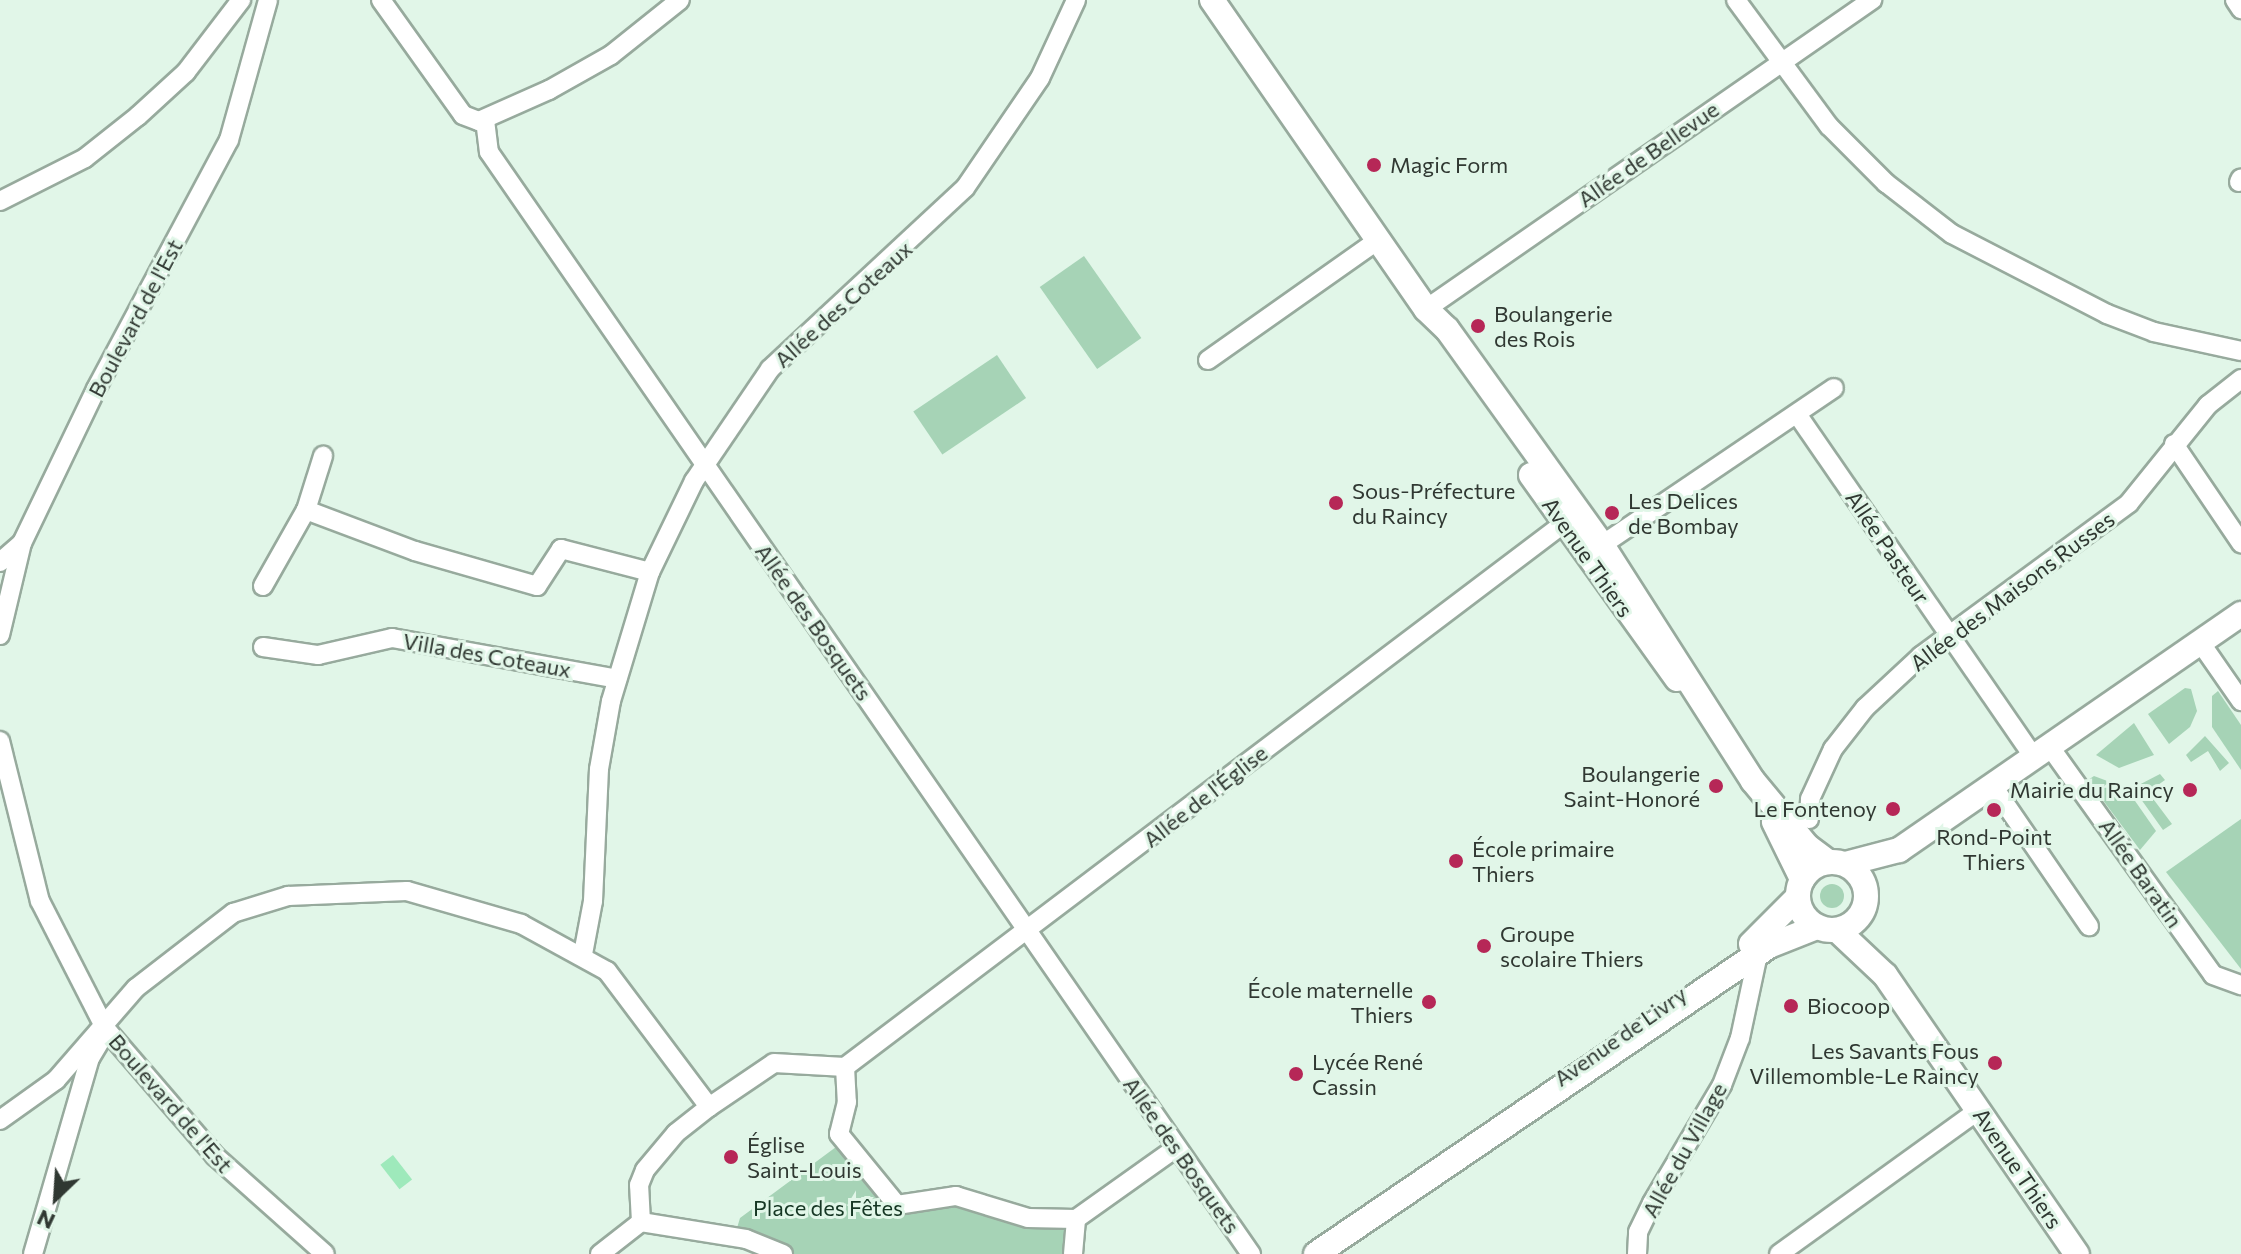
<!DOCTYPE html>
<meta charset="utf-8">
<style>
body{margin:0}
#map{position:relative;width:2241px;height:1254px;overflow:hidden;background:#e1f6e8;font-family:Commissioner,sans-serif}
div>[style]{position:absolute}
.green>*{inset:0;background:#a6d3b6;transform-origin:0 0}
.round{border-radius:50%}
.water>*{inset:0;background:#9ee9bb;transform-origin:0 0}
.roads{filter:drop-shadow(2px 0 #97aa9d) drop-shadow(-2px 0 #97aa9d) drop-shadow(0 2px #97aa9d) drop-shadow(0 -2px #97aa9d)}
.minor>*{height:18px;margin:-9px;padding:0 9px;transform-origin:9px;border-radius:9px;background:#fff}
.major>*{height:24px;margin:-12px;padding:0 12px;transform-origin:12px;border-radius:12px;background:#fff}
.major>.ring{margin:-12px;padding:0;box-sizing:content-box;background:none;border:24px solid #fff;border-radius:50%}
.dots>*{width:22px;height:22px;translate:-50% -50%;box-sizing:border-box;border:4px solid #e1f6e8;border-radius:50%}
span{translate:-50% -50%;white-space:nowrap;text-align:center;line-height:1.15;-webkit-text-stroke:6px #e1f6e8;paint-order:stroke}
.street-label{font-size:22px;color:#303832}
.poi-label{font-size:22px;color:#303832}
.left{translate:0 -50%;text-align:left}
.right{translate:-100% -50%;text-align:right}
.park-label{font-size:22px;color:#153623}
.north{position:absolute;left:16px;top:1158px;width:80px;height:80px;-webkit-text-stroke:6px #e1f6e8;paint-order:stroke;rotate:205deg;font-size:22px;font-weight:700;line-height:32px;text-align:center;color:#303832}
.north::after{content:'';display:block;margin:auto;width:28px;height:36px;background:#303832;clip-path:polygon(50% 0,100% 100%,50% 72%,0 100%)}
</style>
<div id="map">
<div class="green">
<i style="left:1084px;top:256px;width:100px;height:54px;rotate:55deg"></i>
<i style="left:997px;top:355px;width:52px;height:101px;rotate:56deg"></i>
<i style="clip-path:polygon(2185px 688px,2191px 689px,2197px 711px,2190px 727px,2169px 744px,2148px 714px)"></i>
<i style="clip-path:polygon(2218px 691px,2241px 725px,2241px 770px,2212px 727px,2212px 696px)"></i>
<i style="clip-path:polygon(2134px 723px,2154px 755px,2119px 768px,2096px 755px)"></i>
<i style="clip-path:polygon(2205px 736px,2229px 763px,2220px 771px,2208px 751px,2191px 762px,2186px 755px)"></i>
<i style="clip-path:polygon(2160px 774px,2165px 780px,2148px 792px,2172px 824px,2163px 830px,2133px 788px)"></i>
<i style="clip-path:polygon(2094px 776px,2126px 788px,2156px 831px,2140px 850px,2088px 780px)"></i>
<i style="clip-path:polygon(2241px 819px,2241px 969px,2166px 872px)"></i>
<i class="round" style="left:1820px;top:884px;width:24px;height:24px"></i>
<i style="clip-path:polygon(836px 1147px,893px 1214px,945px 1204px,1013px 1223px,1060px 1227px,1070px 1235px,1068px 1254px,794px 1254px,737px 1228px,740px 1218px)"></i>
</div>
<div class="water">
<i style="left:393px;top:1155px;width:31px;height:16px;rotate:52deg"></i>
</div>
<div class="roads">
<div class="minor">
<i style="left:381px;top:0;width:141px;rotate:54.5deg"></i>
<i style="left:463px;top:115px;width:17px;rotate:21deg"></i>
<i style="left:479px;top:121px;width:77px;rotate:-23.9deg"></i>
<i style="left:549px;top:90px;width:71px;rotate:-29.4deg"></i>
<i style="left:611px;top:55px;width:88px;rotate:-38.6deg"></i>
<i style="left:1736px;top:0;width:157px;rotate:53.6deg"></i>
<i style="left:1829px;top:126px;width:81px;rotate:45deg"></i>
<i style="left:1886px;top:183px;width:83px;rotate:37.7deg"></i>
<i style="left:1952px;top:234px;width:174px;rotate:27.3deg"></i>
<i style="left:2107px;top:314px;width:50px;rotate:21deg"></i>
<i style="left:2154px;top:332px;width:89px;rotate:12.3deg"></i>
<i style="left:2235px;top:0;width:11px;rotate:56deg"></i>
<i style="left:485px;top:120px;width:32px;rotate:83deg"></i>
<i style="left:489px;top:152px;width:1340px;rotate:55.34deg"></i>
<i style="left:2239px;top:182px;width:4px;rotate:-63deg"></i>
<i style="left:0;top:201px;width:95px;rotate:-26.8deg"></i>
<i style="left:85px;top:158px;width:68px;rotate:-38.4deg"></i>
<i style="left:138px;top:116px;width:65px;rotate:-42.5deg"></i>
<i style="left:186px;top:72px;width:91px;rotate:-52.6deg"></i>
<i style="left:1426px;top:309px;width:543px;rotate:-34.72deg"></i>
<i style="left:1208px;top:360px;width:208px;rotate:-35.2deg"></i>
<i style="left:1797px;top:414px;width:418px;rotate:55.4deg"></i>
<i style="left:2174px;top:444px;width:120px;rotate:55.9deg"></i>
<i style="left:306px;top:510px;width:116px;rotate:20.6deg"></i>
<i style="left:415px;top:551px;width:127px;rotate:16deg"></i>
<i style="left:537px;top:586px;width:44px;rotate:-57deg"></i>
<i style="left:561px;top:549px;width:92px;rotate:14.5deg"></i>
<i style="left:1602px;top:545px;width:280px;rotate:-34.1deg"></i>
<i style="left:0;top:562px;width:29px;rotate:-41deg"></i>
<i style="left:263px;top:586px;width:87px;rotate:-60.5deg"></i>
<i style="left:306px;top:510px;width:57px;rotate:-72.5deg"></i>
<i style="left:0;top:635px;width:95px;rotate:-76.6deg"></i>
<i style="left:22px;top:543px;width:171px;rotate:-64.3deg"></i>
<i style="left:96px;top:389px;width:282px;rotate:-61.9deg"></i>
<i style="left:229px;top:140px;width:145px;rotate:-74.4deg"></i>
<i style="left:2200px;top:642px;width:72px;rotate:55.2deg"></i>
<i style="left:263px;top:647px;width:56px;rotate:8.3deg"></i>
<i style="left:318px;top:655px;width:76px;rotate:-12.9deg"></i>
<i style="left:392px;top:638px;width:229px;rotate:10.3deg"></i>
<i style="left:0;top:741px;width:165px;rotate:76deg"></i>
<i style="left:40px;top:901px;width:143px;rotate:62.9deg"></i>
<i style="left:105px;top:1028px;width:169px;rotate:49.3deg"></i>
<i style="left:215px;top:1156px;width:147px;rotate:41.7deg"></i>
<i style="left:2050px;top:747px;width:280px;rotate:54.4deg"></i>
<i style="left:2213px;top:975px;width:30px;rotate:20deg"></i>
<i style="left:1993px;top:786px;width:170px;rotate:55.6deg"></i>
<i style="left:1809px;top:819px;width:20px;rotate:-87deg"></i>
<i style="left:1810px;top:799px;width:55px;rotate:-65.3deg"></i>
<i style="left:1833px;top:749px;width:52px;rotate:-52deg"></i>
<i style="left:1865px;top:708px;width:76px;rotate:-42.9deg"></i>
<i style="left:1921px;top:656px;width:258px;rotate:-36.3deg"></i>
<i style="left:2129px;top:503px;width:126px;rotate:-51.1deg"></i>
<i style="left:2208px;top:405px;width:42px;rotate:-38.2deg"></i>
<i style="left:583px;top:954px;width:54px;rotate:-79.3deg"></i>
<i style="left:593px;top:901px;width:132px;rotate:-87.4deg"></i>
<i style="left:599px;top:769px;width:69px;rotate:-80deg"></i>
<i style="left:611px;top:701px;width:135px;rotate:-73.2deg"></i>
<i style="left:650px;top:572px;width:101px;rotate:-64.2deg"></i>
<i style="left:694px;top:481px;width:135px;rotate:-55.8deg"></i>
<i style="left:770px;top:369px;width:266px;rotate:-42.9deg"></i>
<i style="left:965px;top:188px;width:133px;rotate:-55.7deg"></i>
<i style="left:1040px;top:78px;width:86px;rotate:-65.2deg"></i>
<i style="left:845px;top:1067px;width:35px;rotate:87deg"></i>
<i style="left:847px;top:1102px;width:33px;rotate:104deg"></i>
<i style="left:839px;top:1134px;width:92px;rotate:50.8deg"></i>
<i style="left:897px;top:1205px;width:60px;rotate:-8.7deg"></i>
<i style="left:956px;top:1196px;width:75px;rotate:17deg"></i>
<i style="left:1028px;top:1218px;width:48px;rotate:1.2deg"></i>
<i style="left:0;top:1120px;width:69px;rotate:-35.5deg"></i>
<i style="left:56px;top:1080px;width:122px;rotate:-49deg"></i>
<i style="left:136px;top:988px;width:123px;rotate:-37.7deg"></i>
<i style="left:233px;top:913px;width:58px;rotate:-17.2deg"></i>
<i style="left:288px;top:896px;width:119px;rotate:-2.4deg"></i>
<i style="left:407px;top:891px;width:119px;rotate:16.1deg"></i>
<i style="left:521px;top:924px;width:98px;rotate:28.7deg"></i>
<i style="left:607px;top:971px;width:170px;rotate:53.1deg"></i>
<i style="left:1076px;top:1219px;width:123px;rotate:-35.4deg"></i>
<i style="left:641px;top:1222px;width:37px;rotate:-93deg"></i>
<i style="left:639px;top:1185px;width:16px;rotate:-68deg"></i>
<i style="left:645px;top:1170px;width:48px;rotate:-50deg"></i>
<i style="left:676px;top:1133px;width:42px;rotate:-38.2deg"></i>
<i style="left:709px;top:1107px;width:78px;rotate:-34.1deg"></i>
<i style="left:774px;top:1063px;width:71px;rotate:3.2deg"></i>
<i style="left:845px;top:1067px;width:900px;rotate:-37.1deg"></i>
<i style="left:1563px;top:524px;width:12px;rotate:5deg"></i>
<i style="left:641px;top:1222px;width:106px;rotate:9.2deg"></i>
<i style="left:746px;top:1239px;width:40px;rotate:22deg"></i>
<i style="left:33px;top:1254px;width:204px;rotate:-73.8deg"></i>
<i style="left:90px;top:1058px;width:23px;rotate:-59deg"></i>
<i style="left:600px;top:1254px;width:52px;rotate:-38deg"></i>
<i style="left:1073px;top:1254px;width:35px;rotate:-85deg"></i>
<i style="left:1637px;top:1254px;width:22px;rotate:-87deg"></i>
<i style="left:1638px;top:1232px;width:32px;rotate:-64deg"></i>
<i style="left:1652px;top:1203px;width:137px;rotate:-59.3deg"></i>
<i style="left:1722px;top:1085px;width:50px;rotate:-69deg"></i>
<i style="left:1740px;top:1038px;width:86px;rotate:-77.9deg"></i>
<i style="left:1779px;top:1254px;width:246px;rotate:-35.8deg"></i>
</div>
<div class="major">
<i style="left:1212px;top:0;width:376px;rotate:55.3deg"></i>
<i style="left:1426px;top:309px;width:29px;rotate:44deg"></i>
<i style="left:1447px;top:329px;width:266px;rotate:54.3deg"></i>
<i style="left:1602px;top:545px;width:280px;rotate:57.4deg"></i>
<i style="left:1753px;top:781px;width:85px;rotate:50.3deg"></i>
<i style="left:1807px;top:846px;width:26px;rotate:37deg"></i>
<i style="left:1531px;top:475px;width:251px;rotate:54.4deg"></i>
<i style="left:1774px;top:822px;width:64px;rotate:63.8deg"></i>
<i class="ring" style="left:1798px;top:862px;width:44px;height:44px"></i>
<i style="left:1845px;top:864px;width:56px;rotate:-14.5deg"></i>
<i style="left:1899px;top:850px;width:416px;rotate:-34.6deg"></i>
<i style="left:1837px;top:930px;width:66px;rotate:43.2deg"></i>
<i style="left:1885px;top:975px;width:339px;rotate:55.5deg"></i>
<i style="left:1751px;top:944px;width:66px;rotate:-45deg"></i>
<i style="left:1316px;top:1254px;width:548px;rotate:-34.21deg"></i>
<i style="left:1769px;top:946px;width:52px;rotate:-21.6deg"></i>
</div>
</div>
<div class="dots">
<i style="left:1374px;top:165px;background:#b62757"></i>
<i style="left:1478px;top:326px;background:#b62757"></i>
<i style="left:1336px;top:503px;background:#b62757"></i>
<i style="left:1612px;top:513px;background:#b62757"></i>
<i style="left:1716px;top:786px;background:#b62757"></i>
<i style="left:2190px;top:790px;background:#b62757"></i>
<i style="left:1893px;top:809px;background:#b62757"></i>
<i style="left:1994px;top:810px;background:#b62757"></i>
<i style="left:1456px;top:861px;background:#b62757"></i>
<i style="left:1484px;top:946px;background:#b62757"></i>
<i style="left:1429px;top:1002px;background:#b62757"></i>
<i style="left:1791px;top:1006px;background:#b62757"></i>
<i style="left:1995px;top:1063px;background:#b62757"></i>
<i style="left:1296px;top:1074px;background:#b62757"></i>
<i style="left:731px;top:1157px;background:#b62757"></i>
</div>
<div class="street-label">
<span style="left:1648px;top:154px;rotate:-35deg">Allée de Bellevue</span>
<span style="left:843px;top:304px;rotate:-42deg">Allée des Coteaux</span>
<span style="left:135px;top:318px;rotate:-62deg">Boulevard de l'Est</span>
<span style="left:1888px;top:547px;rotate:56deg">Allée Pasteur</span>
<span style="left:1588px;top:557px;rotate:55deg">Avenue Thiers</span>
<span style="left:2012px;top:591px;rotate:-37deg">Allée des Maisons Russes</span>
<span style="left:814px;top:622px;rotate:55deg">Allée des Bosquets</span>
<span style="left:487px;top:655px;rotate:10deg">Villa des Coteaux</span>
<span style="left:1205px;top:796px;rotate:-38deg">Allée de l'Église</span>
<span style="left:2141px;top:873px;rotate:55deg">Allée Baratin</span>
<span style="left:1620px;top:1036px;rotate:-35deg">Avenue de Livry</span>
<span style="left:171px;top:1103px;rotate:49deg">Boulevard de l'Est</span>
<span style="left:1684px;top:1150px;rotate:-61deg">Allée du Village</span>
<span style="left:1182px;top:1155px;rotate:55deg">Allée des Bosquets</span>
<span style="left:2018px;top:1168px;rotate:56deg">Avenue Thiers</span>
</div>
<div class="poi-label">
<span class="left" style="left:1390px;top:165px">Magic Form</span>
<span class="left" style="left:1494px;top:326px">Boulangerie<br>des Rois</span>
<span class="left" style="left:1352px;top:503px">Sous-Préfecture<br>du Raincy</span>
<span class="left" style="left:1628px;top:513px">Les Delices<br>de Bombay</span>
<span class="right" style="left:1700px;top:786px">Boulangerie<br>Saint-Honoré</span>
<span class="right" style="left:2174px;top:790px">Mairie du Raincy</span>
<span class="right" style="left:1877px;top:809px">Le Fontenoy</span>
<span style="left:1994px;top:849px">Rond-Point<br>Thiers</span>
<span class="left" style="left:1472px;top:861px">École primaire<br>Thiers</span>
<span class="left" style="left:1500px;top:946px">Groupe<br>scolaire Thiers</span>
<span class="right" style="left:1413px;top:1002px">École maternelle<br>Thiers</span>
<span class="left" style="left:1807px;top:1006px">Biocoop</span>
<span class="right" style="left:1979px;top:1063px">Les Savants Fous<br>Villemomble-Le Raincy</span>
<span class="left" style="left:1312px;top:1074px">Lycée René<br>Cassin</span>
<span class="left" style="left:747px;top:1157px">Église<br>Saint-Louis</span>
</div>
<div class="park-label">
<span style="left:828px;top:1208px">Place des Fêtes</span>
</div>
<div class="north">N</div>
</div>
